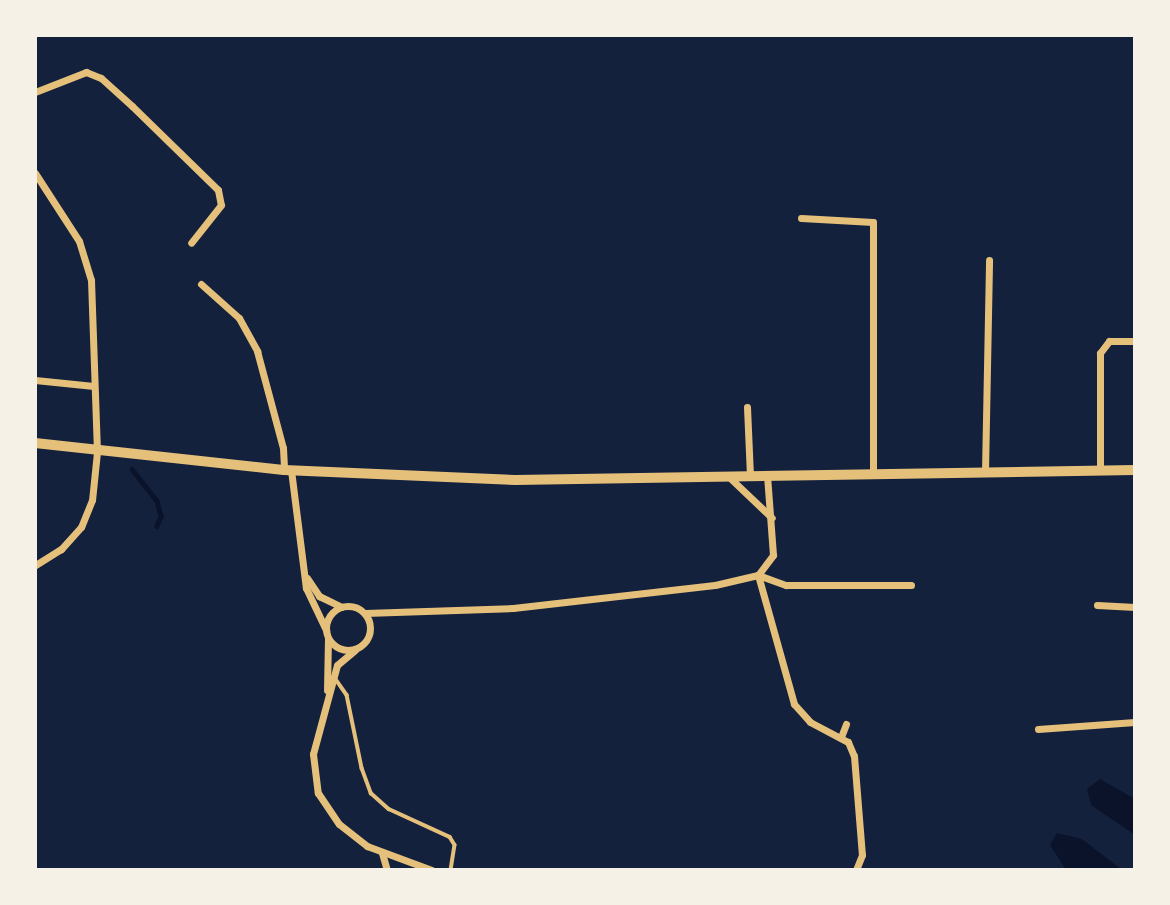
<!DOCTYPE html>
<style>
body{margin:0}
#map{position:relative;width:1170px;height:905px;overflow:hidden;background:#14213d;font-family:"Fira Sans",sans-serif}
div>[style]{position:absolute}
.water>*{inset:0;background:#0b132b}
.stream>*{height:4.5px;margin:-2.25px;padding:0 2.25px;transform-origin:2.25px;border-radius:2.25px;background:#0b132b}
.service>*{height:3.5px;margin:-1.75px;padding:0 1.75px;transform-origin:1.75px;border-radius:1.75px;background:#e5c07b}
.minor>*{height:7px;margin:-3.5px;padding:0 3.5px;transform-origin:3.5px;border-radius:3.5px;background:#e5c07b}
.minor>.ring{margin:-3.5px;padding:0;box-sizing:content-box;background:none;border:7px solid #e5c07b;border-radius:50%}
.secondary>*{height:10px;margin:-5px;padding:0 5px;transform-origin:5px;border-radius:5px;background:#e5c07b}
span{translate:-50% -50%;white-space:nowrap;text-align:center;line-height:1.15;-webkit-text-stroke:5px #f6f1e7;paint-order:stroke}
.frame{position:absolute;inset:0;border:37px solid #f6f1e7;pointer-events:none}
</style>
<div id="map">
<div class="water">
<i style="clip-path:polygon(1100px 779px,1135px 799px,1135px 835px,1091px 805px,1087px 789px)"></i>
<i style="clip-path:polygon(1057px 833px,1082px 839px,1122px 870px,1066px 870px,1050px 845px)"></i>
</div>
<div class="stream">
<i style="left:132px;top:469px;width:41px;rotate:52deg"></i>
<i style="left:157px;top:501px;width:16px;rotate:75deg"></i>
<i style="left:161px;top:516px;width:11px;rotate:112deg"></i>
</div>
<div class="service">
<i style="left:335px;top:678px;width:21px;rotate:55deg"></i>
<i style="left:347px;top:695px;width:75px;rotate:78.4deg"></i>
<i style="left:362px;top:768px;width:27px;rotate:70deg"></i>
<i style="left:371px;top:793px;width:24px;rotate:42deg"></i>
<i style="left:389px;top:809px;width:67px;rotate:24.7deg"></i>
<i style="left:450px;top:837px;width:9px;rotate:58deg"></i>
<i style="left:455px;top:845px;width:25px;rotate:99deg"></i>
</div>
<div class="minor">
<i style="left:35px;top:92px;width:55px;rotate:-21.4deg"></i>
<i style="left:86px;top:72px;width:16px;rotate:22deg"></i>
<i style="left:101px;top:78px;width:42px;rotate:42.1deg"></i>
<i style="left:132px;top:106px;width:120px;rotate:44.3deg"></i>
<i style="left:218px;top:190px;width:15px;rotate:79deg"></i>
<i style="left:221px;top:205px;width:48px;rotate:128.3deg"></i>
<i style="left:35px;top:173px;width:81px;rotate:57.1deg"></i>
<i style="left:79px;top:241px;width:41px;rotate:72.9deg"></i>
<i style="left:91px;top:280px;width:172px;rotate:88deg"></i>
<i style="left:97px;top:452px;width:48px;rotate:95.9deg"></i>
<i style="left:92px;top:500px;width:29px;rotate:112deg"></i>
<i style="left:81px;top:527px;width:30px;rotate:132deg"></i>
<i style="left:61px;top:549px;width:31px;rotate:148deg"></i>
<i style="left:801px;top:218px;width:72px;rotate:3.2deg"></i>
<i style="left:873px;top:222px;width:251px;rotate:90deg"></i>
<i style="left:201px;top:284px;width:51px;rotate:41.8deg"></i>
<i style="left:239px;top:318px;width:38px;rotate:61deg"></i>
<i style="left:257px;top:351px;width:100px;rotate:75deg"></i>
<i style="left:283px;top:448px;width:22px;rotate:87deg"></i>
<i style="left:35px;top:380px;width:59px;rotate:5.8deg"></i>
<i style="left:747px;top:407px;width:68px;rotate:87.5deg"></i>
<i style="left:1100px;top:469px;width:116px;rotate:-90deg"></i>
<i style="left:1100px;top:353px;width:15px;rotate:-53deg"></i>
<i style="left:1109px;top:341px;width:26px"></i>
<i style="left:291px;top:470px;width:119px;rotate:82.8deg"></i>
<i style="left:306px;top:588px;width:47px;rotate:64.5deg"></i>
<i style="left:985px;top:472px;width:212px;rotate:-88.9deg"></i>
<i style="left:729px;top:477px;width:59px;rotate:43.6deg"></i>
<i style="left:758px;top:575px;width:134px;rotate:74.4deg"></i>
<i style="left:794px;top:704px;width:24px;rotate:48deg"></i>
<i style="left:810px;top:722px;width:43px;rotate:27.8deg"></i>
<i style="left:848px;top:742px;width:15px;rotate:67deg"></i>
<i style="left:854px;top:756px;width:99px;rotate:85.4deg"></i>
<i style="left:862px;top:855px;width:16px;rotate:112deg"></i>
<i style="left:758px;top:575px;width:30px;rotate:20deg"></i>
<i style="left:786px;top:585px;width:125px"></i>
<i style="left:307px;top:578px;width:22px;rotate:56deg"></i>
<i style="left:319px;top:596px;width:25px;rotate:26deg"></i>
<i style="left:1097px;top:605px;width:38px;rotate:3deg"></i>
<i class="ring" style="left:326px;top:606px;width:37px;height:37px"></i>
<i style="left:365px;top:613px;width:148px;rotate:-1.9deg"></i>
<i style="left:513px;top:608px;width:203px;rotate:-6.5deg"></i>
<i style="left:715px;top:585px;width:44px;rotate:-13.1deg"></i>
<i style="left:758px;top:575px;width:25px;rotate:-53deg"></i>
<i style="left:773px;top:555px;width:80px;rotate:-94.3deg"></i>
<i style="left:355px;top:650px;width:23px;rotate:140deg"></i>
<i style="left:337px;top:665px;width:92px;rotate:105.1deg"></i>
<i style="left:313px;top:754px;width:39px;rotate:83deg"></i>
<i style="left:318px;top:793px;width:37px;rotate:56deg"></i>
<i style="left:339px;top:824px;width:36px;rotate:38deg"></i>
<i style="left:367px;top:846px;width:69px;rotate:20.3deg"></i>
<i style="left:327px;top:690px;width:51px;rotate:-88.9deg"></i>
<i style="left:1038px;top:729px;width:97px;rotate:-4.1deg"></i>
<i style="left:841px;top:737px;width:14px;rotate:-69deg"></i>
<i style="left:382px;top:853px;width:18px;rotate:74deg"></i>
</div>
<div class="secondary">
<i style="left:35px;top:443px;width:250px;rotate:6.2deg"></i>
<i style="left:284px;top:470px;width:231px;rotate:2.5deg"></i>
<i style="left:515px;top:480px;width:620px;rotate:-0.92deg"></i>
</div>
<div class="frame"></div>
</div>
